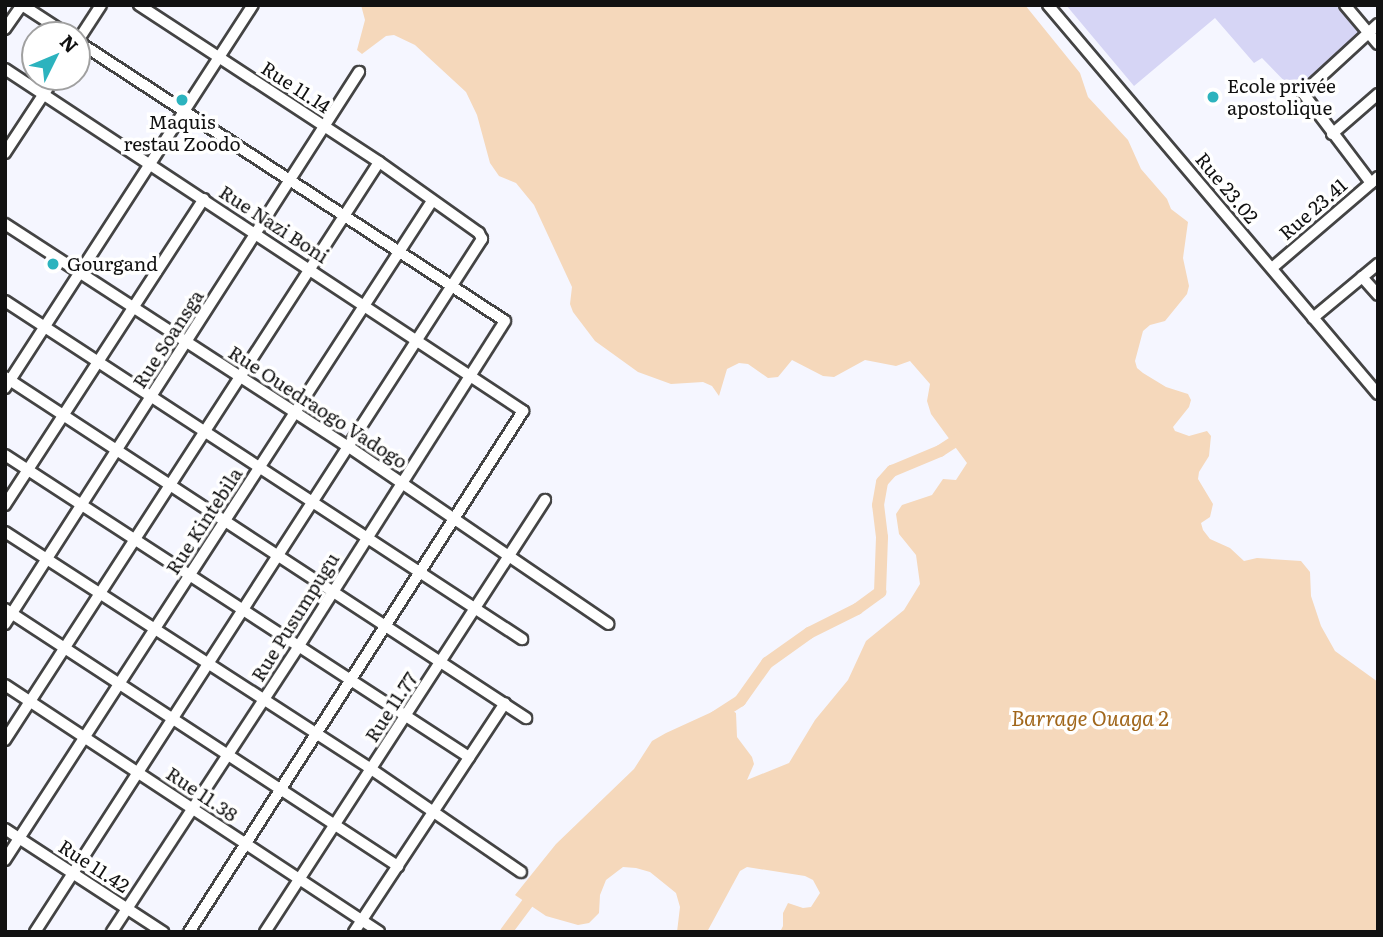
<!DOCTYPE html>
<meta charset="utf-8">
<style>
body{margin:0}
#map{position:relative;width:1383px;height:937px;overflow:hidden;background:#f5f6ff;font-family:Literata,serif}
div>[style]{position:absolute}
.farmland>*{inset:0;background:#d6d5f5}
.water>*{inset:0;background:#f5d8bb}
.river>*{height:12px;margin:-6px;padding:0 6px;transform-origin:6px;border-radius:6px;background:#f5d8bb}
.roads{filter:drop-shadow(2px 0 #444) drop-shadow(-2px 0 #444) drop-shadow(0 2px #444) drop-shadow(0 -2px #444)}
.minor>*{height:10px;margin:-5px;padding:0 5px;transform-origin:5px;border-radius:5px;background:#fff}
.dots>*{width:19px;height:19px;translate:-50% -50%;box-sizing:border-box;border:4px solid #fff;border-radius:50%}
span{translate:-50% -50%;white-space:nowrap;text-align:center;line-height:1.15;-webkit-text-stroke:7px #fff;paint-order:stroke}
.poi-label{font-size:19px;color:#111}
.left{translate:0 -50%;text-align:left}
.street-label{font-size:19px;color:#111}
.water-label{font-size:21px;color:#a1671c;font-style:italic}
.frame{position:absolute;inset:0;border:7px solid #111;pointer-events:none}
.north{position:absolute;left:21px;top:21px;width:70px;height:70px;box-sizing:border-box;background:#fff;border:2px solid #a0a0a0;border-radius:50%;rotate:47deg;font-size:19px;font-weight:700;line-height:28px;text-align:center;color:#111}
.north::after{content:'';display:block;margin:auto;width:24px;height:32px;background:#2cb3be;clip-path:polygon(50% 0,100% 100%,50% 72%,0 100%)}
</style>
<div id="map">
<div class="farmland">
<i style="clip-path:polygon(1066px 5px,1343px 5px,1365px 32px,1295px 92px,1262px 58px,1254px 63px,1215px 18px,1134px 86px)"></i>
</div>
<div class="water">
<i style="clip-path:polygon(361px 5px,1025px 5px,1080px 73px,1088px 97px,1128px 140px,1141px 169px,1167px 199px,1171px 209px,1188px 222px,1183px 258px,1189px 286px,1187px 294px,1165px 321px,1150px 325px,1143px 331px,1135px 361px,1137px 368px,1143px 373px,1166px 387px,1188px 394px,1191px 400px,1189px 407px,1173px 427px,1175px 431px,1189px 436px,1207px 431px,1211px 436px,1209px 456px,1199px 472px,1198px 479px,1213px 504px,1210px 517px,1201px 523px,1203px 530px,1210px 539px,1230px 548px,1244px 561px,1257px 558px,1301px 561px,1310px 572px,1311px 596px,1321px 626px,1335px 651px,1378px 682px,1378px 932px,780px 932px,783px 926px,783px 913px,788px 903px,803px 908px,811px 907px,820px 893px,813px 880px,805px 876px,747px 867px,740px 871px,707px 932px,677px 932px,680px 907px,676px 893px,650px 872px,636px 868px,623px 867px,606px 880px,600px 895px,599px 913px,589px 923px,578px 925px,546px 916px,515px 895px,556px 844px,634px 769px,652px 741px,666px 733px,725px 706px,736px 713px,737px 737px,752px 757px,754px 764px,747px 780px,789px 763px,815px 720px,848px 680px,866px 641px,904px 610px,920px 584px,916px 555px,899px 534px,896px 514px,902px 505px,932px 495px,943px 479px,956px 480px,967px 463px,931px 414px,927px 401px,930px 384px,910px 361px,896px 366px,865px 360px,834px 377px,823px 376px,792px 360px,778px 377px,768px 378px,748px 364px,739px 363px,727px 369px,719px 396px,712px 386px,703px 382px,671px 384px,638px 372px,595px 341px,573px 312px,570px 304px,572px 287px,534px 205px,516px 183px,499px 176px,490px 163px,477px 115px,466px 92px,415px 45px,394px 35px,386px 36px,362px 54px,357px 50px,365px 20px)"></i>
</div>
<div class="river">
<i style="left:715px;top:717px;width:30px;rotate:-33deg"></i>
<i style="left:740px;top:701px;width:47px;rotate:-54.6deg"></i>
<i style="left:767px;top:663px;width:52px;rotate:-35.5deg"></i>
<i style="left:809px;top:633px;width:54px;rotate:-26.6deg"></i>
<i style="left:857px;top:609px;width:29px;rotate:-36deg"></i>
<i style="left:880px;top:592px;width:55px;rotate:-87.9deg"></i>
<i style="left:882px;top:537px;width:32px;rotate:-97deg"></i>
<i style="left:878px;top:505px;width:23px;rotate:-80deg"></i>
<i style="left:882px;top:482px;width:15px;rotate:-48deg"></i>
<i style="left:892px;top:471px;width:52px;rotate:-22.6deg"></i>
<i style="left:940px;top:451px;width:27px;rotate:-33deg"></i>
<i style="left:506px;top:932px;width:49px;rotate:-53.4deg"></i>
</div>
<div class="roads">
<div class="minor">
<i style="left:1048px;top:5px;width:510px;rotate:49.69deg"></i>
<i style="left:1345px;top:5px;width:51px;rotate:49.8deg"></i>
<i style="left:5px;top:29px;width:29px;rotate:-55deg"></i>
<i style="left:22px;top:5px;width:55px;rotate:33.1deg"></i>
<i style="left:77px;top:41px;width:511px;rotate:33.19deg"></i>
<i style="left:505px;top:321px;width:385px;rotate:122.4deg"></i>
<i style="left:299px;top:646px;width:342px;rotate:123.2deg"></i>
<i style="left:77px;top:42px;width:44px;rotate:-57deg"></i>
<i style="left:5px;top:69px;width:621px;rotate:33.43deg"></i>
<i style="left:523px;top:411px;width:619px;rotate:122.66deg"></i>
<i style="left:1332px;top:134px;width:61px;rotate:-41deg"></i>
<i style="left:5px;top:153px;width:91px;rotate:-56.7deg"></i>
<i style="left:1371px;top:183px;width:113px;rotate:-127.1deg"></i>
<i style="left:1303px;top:93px;width:102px;rotate:-42.6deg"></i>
<i style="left:5px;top:224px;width:410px;rotate:33deg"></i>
<i style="left:349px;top:447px;width:314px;rotate:34.3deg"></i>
<i style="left:1272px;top:268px;width:140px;rotate:-40.6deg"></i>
<i style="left:1362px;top:277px;width:24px;rotate:48deg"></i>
<i style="left:5px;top:301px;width:618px;rotate:33.18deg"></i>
<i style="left:1313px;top:318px;width:85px;rotate:-39.7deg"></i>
<i style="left:5px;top:377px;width:623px;rotate:33.21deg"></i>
<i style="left:5px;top:388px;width:456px;rotate:-57.1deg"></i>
<i style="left:5px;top:455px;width:554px;rotate:33.06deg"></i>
<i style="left:5px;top:505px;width:365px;rotate:-57deg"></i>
<i style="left:5px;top:532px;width:436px;rotate:32.9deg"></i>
<i style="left:371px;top:769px;width:182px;rotate:34.5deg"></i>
<i style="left:5px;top:609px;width:470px;rotate:33.2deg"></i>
<i style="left:5px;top:624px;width:656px;rotate:-57.33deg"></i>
<i style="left:5px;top:685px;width:448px;rotate:33.4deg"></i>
<i style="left:5px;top:740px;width:688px;rotate:-57.09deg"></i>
<i style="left:5px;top:829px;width:189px;rotate:33.1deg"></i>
<i style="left:5px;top:860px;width:785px;rotate:-57.06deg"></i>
<i style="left:35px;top:932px;width:825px;rotate:-57.18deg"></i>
<i style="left:482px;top:239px;width:7px;rotate:-117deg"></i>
<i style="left:479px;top:233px;width:123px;rotate:-144.6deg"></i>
<i style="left:379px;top:162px;width:287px;rotate:-146.8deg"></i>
<i style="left:265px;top:932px;width:515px;rotate:-57.05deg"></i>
<i style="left:354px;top:932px;width:274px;rotate:-56.6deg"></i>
</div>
</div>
<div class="dots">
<i style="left:1213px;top:97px;background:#2cb3be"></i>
<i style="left:182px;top:100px;background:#2cb3be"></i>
<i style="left:53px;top:264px;background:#2cb3be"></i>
</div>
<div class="poi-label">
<span class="left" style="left:1227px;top:97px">Ecole privée<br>apostolique</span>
<span style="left:182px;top:133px">Maquis<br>restau Zoodo</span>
<span class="left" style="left:67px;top:264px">Gourgand</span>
</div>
<div class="street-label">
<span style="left:296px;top:87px;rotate:33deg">Rue 11.14</span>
<span style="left:1227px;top:188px;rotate:50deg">Rue 23.02</span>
<span style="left:1313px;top:209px;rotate:-41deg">Rue 23.41</span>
<span style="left:274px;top:224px;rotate:33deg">Rue Nazi Boni</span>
<span style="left:168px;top:339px;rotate:-57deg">Rue Soansga</span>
<span style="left:318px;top:407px;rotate:33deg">Rue Ouedraogo Vadogo</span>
<span style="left:204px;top:521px;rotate:-57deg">Rue Kintebila</span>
<span style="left:295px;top:617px;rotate:-58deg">Rue Pusumpugu</span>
<span style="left:391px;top:707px;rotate:-57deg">Rue 11.77</span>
<span style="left:202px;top:794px;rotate:34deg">Rue 11.38</span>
<span style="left:94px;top:866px;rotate:33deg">Rue 11.42</span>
</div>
<div class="water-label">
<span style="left:1090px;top:717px">Barrage Ouaga 2</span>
</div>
<div class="frame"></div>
<div class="north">N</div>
</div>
